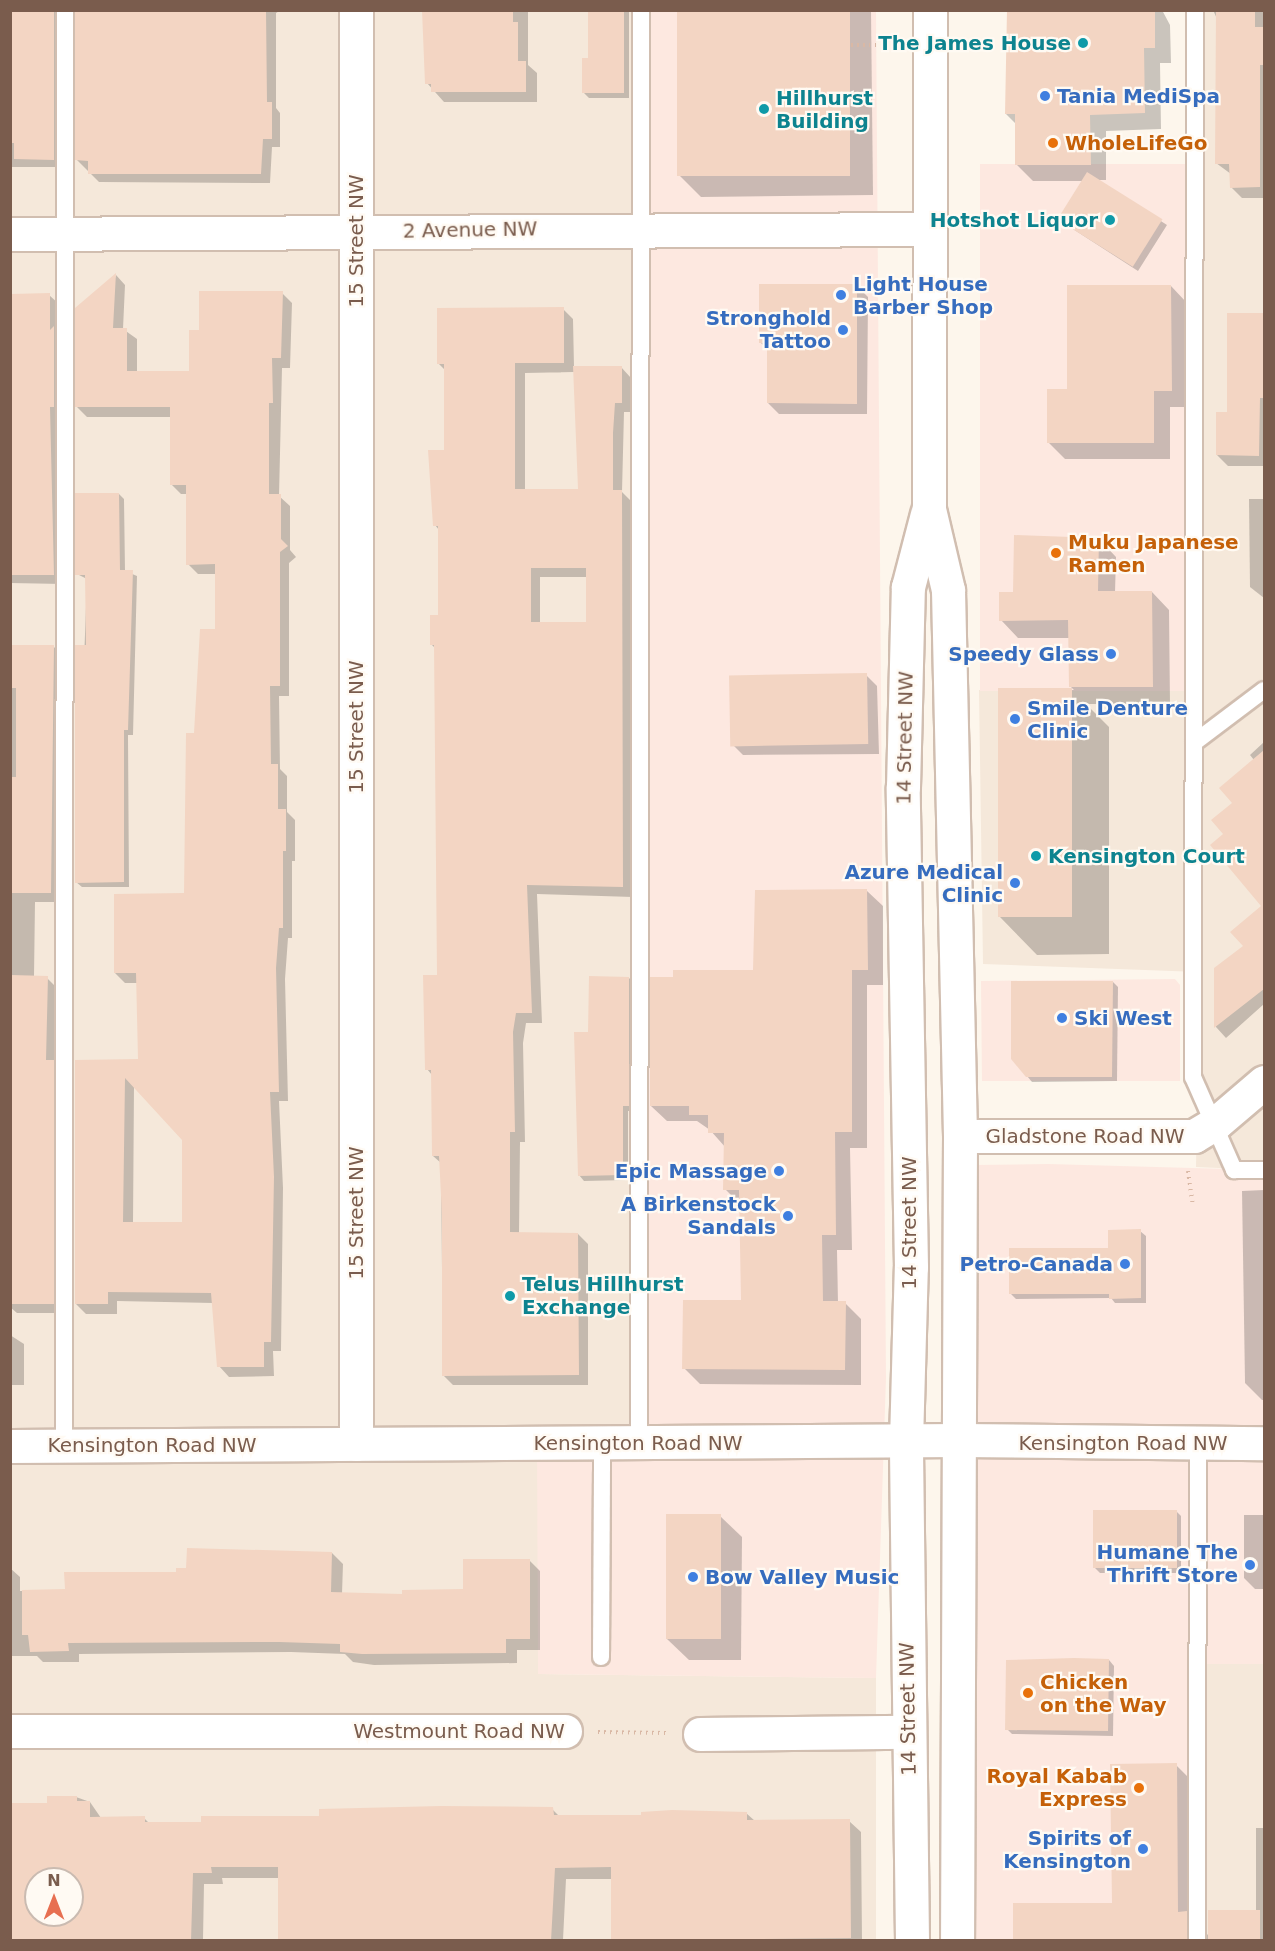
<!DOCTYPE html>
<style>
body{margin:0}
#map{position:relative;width:1275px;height:1951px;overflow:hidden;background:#fdf6ec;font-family:"DejaVu Sans",sans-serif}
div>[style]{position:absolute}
.residential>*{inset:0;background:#f5e8da;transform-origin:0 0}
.commercial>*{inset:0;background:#fde8e0;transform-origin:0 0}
.shadow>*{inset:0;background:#0003;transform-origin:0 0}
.building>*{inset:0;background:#f3d5c3;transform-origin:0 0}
.path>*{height:4px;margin-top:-2px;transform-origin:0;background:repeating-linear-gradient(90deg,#d9b8a5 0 1.5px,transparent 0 6px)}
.roads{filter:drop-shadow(2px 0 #d1beb0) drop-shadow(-2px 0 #d1beb0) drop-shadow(0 2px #d1beb0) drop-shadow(0 -2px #d1beb0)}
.lane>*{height:16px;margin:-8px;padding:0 8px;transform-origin:8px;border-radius:8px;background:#fff}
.street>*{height:33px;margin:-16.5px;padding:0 16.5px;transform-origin:16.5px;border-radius:16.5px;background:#fff}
.secondary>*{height:33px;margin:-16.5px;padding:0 16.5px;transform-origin:16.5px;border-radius:16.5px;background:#fff}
.dots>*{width:16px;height:16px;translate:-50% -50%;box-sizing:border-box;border:3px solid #fffaf3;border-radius:50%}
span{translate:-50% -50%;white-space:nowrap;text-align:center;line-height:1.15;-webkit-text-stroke:4.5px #fffaf3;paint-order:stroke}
.culture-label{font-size:20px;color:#0d838f;font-weight:700}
.right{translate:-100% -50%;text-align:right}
.left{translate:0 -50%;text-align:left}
.shop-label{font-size:20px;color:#366cbe;font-weight:700}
.food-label{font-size:20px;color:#c56008;font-weight:700}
.street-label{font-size:20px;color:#7a5c4d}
.frame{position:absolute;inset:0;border:12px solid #7a5c4d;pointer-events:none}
.north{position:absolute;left:24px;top:1867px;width:60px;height:60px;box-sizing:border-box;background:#fffaf3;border:2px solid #cabbb1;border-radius:50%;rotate:0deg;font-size:16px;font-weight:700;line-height:24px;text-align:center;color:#7a5c4d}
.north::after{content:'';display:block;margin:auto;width:21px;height:27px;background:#e76f51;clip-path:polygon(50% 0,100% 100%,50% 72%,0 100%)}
</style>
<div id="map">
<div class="residential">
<i style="clip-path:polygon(evenodd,11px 11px,644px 11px,637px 1439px,539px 1674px,876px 1678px,876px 1940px,11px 1940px,11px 11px,36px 1879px,72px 1879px,72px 1915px,36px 1915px,36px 1879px)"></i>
<i style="clip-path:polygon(1194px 11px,1264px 11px,1264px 1170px,1196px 1167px,1199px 972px,983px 964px,979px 690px,1204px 691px)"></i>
<i style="left:1188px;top:1664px;width:76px;height:276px"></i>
</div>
<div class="commercial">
<i style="clip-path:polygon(644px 11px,876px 11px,886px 1378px,876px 1678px,538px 1674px,537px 1441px,636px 1439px)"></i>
<i style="left:1201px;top:164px;width:527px;height:221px;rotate:90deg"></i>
<i style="clip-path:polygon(1175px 979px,1180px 985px,1180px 1081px,982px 1081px,981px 981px)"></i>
<i style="clip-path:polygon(1048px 1164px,1264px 1170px,1264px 1664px,1188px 1664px,1187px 1940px,974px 1940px,974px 1165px)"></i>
</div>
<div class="shadow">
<i style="left:10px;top:10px;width:58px;height:157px"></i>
<i style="clip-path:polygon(77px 10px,281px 10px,276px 13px,276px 108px,280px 113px,280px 147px,272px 147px,270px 183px,99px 182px,77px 160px)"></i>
<i style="clip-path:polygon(426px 10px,528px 10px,528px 65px,537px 73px,537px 102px,444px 102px,427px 83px)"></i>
<i style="clip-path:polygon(589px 10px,629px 10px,629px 98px,589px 98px,584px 93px,590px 59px)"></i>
<i style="clip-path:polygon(678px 10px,871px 10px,873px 195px,701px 197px,679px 175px)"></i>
<i style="clip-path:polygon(1012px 10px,1162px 10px,1170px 25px,1171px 63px,1160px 63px,1161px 129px,1106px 131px,1106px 180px,1097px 180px,1167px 225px,1138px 271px,1059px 220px,1084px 181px,1033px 181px,1017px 165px,1016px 124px,1006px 114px)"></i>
<i style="clip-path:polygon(1213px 10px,1264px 10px,1264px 198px,1242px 198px,1231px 187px,1231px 174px,1216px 163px,1218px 21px)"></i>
<i style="clip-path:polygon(evenodd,116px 275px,125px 285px,123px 329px,137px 339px,137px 372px,190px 372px,201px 332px,282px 293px,292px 303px,290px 368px,282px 368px,279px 496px,290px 506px,290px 550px,296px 557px,289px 563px,289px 696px,279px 696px,280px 769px,287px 776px,287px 812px,295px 820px,295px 861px,292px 861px,292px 938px,288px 938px,285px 979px,288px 1101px,279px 1101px,283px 1188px,281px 1351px,273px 1351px,274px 1376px,229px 1377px,219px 1366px,213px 1303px,117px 1301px,117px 1314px,86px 1314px,76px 1304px,76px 1062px,139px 1061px,138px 983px,125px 983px,115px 973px,186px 894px,195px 735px,217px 630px,217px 574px,198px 574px,188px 564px,188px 494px,181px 494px,171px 484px,171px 417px,87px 417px,77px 407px,116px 275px,134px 1086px,183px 1140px,183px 1224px,133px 1224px,134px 1086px)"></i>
<i style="clip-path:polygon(857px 286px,868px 297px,867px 414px,779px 414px,768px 403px,768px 350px,760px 342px)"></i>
<i style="clip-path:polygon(1171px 286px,1187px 303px,1188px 407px,1170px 407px,1170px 459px,1065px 459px,1049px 443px,1069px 391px)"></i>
<i style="clip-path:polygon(10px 295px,49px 295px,59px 304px,63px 584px,10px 583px)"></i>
<i style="clip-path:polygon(evenodd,563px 309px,573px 319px,574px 367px,621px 367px,631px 378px,631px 412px,624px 412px,622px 492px,632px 502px,633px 897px,537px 894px,542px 1023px,526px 1023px,523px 1043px,525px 1142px,520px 1142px,519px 1234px,578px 1234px,588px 1244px,588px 1385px,453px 1385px,443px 1375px,441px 1163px,433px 1156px,432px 1075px,427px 1069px,439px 976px,436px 649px,431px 644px,439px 616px,439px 530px,435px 525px,446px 451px,445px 370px,438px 363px,563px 309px,574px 372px,579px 491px,525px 491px,525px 373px,574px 372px,563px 309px,540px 577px,587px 577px,587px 623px,540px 623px,540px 577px)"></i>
<i style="clip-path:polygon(1228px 315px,1264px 315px,1264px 466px,1228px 466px,1217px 455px,1229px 414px)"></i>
<i style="clip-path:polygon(119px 494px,124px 499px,125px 571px,137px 576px,133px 735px,128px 735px,129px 887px,82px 887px,76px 882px,87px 579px,77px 574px)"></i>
<i style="clip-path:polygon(1249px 499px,1264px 499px,1264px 598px,1250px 587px)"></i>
<i style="clip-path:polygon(1099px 539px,1116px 557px,1115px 593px,1152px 592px,1169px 610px,1170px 704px,1086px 704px,1109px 727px,1109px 954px,1037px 955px,1000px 917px,999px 691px,1074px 690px,1071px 687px,1070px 638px,1018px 638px,1001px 620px,1014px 593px)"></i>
<i style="clip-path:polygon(10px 646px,53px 646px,63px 656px,60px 902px,35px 902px,34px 977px,47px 978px,56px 987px,55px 1063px,63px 1071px,62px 1313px,17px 1313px,10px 1307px)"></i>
<i style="clip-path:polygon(866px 675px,877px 686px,879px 754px,743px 755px,732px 744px)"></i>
<i style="clip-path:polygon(1264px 742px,1264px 802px,1247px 817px,1254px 760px,1250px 755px)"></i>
<i style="clip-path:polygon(1249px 834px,1264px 852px,1264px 1004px,1226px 1038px,1216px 1027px,1216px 969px,1245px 946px,1262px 906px)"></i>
<i style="clip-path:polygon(867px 891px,883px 906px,883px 985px,867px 985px,867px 1148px,850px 1148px,852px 1250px,837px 1250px,838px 1303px,845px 1303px,861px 1319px,861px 1385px,700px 1384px,684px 1368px,742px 1302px,741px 1205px,725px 1189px,726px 1148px,710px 1130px,697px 1121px,667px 1121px,651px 1106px,754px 972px)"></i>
<i style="clip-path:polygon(629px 978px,634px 983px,634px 1111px,628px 1111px,628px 1180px,584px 1181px,579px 1175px,589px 1034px)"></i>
<i style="clip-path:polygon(1113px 982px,1118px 987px,1117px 1081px,1032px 1082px,1027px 1076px)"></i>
<i style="clip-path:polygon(1264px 1190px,1264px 1400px,1262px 1400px,1245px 1383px,1242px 1191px)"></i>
<i style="clip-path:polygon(1140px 1231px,1146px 1236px,1146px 1303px,1115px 1303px,1111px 1298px,1016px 1299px,1011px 1294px,1110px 1250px)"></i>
<i style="clip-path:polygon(10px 1335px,24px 1344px,24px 1385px,10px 1385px)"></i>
<i style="clip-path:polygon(1176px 1511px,1181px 1516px,1181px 1573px,1100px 1573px,1095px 1568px)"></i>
<i style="clip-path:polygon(1244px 1515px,1264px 1515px,1264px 1589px,1255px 1589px,1244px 1578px)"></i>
<i style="clip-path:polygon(720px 1516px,742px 1537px,741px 1660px,689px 1660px,667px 1639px)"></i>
<i style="clip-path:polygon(188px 1550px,332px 1553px,343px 1564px,342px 1594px,403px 1595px,464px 1590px,529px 1560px,540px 1571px,540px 1650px,517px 1650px,517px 1663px,374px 1665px,353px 1662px,345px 1654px,291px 1652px,79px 1654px,79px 1662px,43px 1662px,37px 1656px,10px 1656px,10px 1568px,20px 1577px,20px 1591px,66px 1590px,178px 1573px,188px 1570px)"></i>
<i style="clip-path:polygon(1109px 1660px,1114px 1666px,1113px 1736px,1012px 1734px,1007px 1729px)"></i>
<i style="clip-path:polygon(1176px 1765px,1196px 1785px,1198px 1925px,1209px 1936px,1256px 1912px,1256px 1828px,1264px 1828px,1264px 1940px,1015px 1940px,1113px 1904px)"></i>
<i style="clip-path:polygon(evenodd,76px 1797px,90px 1802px,101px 1818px,144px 1818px,150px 1824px,552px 1809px,560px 1817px,746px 1813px,755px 1821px,849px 1821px,861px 1832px,862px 1940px,613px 1940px,613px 1879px,566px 1879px,563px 1940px,279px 1940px,279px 1878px,222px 1878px,223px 1884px,204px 1884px,203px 1940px,10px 1940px,48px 1805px,76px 1797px,36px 1879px,72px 1879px,72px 1915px,36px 1915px,36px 1879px)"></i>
</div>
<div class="building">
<i style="clip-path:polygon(10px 10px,54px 10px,54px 160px,14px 159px,14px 143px,10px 143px)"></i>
<i style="clip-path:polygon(75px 10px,266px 10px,267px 102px,272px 102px,272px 139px,263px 139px,261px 174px,88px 174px,88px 161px,75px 160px)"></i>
<i style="clip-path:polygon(422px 10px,513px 10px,513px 22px,518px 22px,518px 61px,526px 61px,526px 92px,431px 92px,431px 84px,425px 84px)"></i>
<i style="clip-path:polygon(588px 10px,624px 10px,624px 93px,582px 93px,582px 58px,588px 58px)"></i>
<i style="left:677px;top:10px;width:173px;height:166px"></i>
<i style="clip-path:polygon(1007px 10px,1155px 10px,1155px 48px,1144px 48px,1145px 113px,1090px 115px,1091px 165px,1015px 165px,1015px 114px,1005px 114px)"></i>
<i style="clip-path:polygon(1216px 10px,1255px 10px,1255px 27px,1264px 27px,1264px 65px,1260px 65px,1260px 187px,1230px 188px,1229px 164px,1215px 164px)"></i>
<i style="left:1087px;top:172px;width:89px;height:56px;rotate:32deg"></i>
<i style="clip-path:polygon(evenodd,116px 273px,113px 328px,127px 328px,127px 371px,189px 371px,189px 330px,199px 330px,199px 291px,283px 291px,281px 358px,272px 358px,273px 403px,269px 403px,269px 494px,281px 494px,281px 539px,288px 546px,280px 552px,280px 686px,270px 686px,271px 764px,278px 764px,278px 809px,286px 809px,286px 851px,283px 851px,283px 928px,279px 928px,276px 968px,279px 1092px,270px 1092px,274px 1177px,271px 1342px,264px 1342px,264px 1367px,217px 1367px,211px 1293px,108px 1292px,108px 1304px,75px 1304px,75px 1060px,138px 1059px,136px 973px,114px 973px,114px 894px,184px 893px,186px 733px,194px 733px,200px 629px,215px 629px,215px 564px,186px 565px,186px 485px,170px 485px,170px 407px,75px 407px,75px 308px,116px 273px,125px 1078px,182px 1140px,182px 1222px,123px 1222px,125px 1078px)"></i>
<i style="clip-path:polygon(759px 284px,857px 284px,857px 404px,767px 403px,767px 343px,759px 343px)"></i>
<i style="clip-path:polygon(1067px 285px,1171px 285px,1172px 391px,1154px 391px,1154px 443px,1047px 443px,1047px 389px,1067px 389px)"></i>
<i style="clip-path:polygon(50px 293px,50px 330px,54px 326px,54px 407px,50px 407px,54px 575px,10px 575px,11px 294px)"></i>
<i style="clip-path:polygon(evenodd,564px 307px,564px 363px,515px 363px,515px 489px,578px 489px,573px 366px,622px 366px,622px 403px,615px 403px,613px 433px,613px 490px,622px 490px,623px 887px,527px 885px,532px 1013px,516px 1013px,513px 1032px,515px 1132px,510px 1132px,510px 1232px,578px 1233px,579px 1375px,442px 1376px,442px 1215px,439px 1156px,432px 1156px,431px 1070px,425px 1070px,423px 975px,437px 975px,434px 645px,430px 645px,430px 615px,438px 615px,438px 526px,433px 526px,428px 450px,444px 450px,444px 364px,437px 364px,437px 308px,564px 307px,531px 568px,586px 568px,586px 622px,531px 622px,531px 568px)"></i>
<i style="clip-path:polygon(1227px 313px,1264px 313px,1264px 398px,1260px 398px,1259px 456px,1216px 455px,1216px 412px,1227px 412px)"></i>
<i style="clip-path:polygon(75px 493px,119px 493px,120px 570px,133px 570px,128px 730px,124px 730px,124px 882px,75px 883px,75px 645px,86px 645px,85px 575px,75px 575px)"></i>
<i style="clip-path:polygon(1014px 535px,1099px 538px,1098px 591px,1152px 591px,1153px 687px,1069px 687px,1068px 620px,999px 621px,999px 592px,1013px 592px)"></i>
<i style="clip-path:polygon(10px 645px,54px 645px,51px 893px,11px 893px,11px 777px,16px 777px,16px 688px,10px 688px)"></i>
<i style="left:867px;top:673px;width:71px;height:138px;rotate:89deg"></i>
<i style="left:1072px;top:688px;width:229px;height:74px;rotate:90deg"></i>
<i style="clip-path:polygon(1264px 750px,1264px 989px,1214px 1028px,1214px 968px,1243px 946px,1230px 932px,1261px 906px,1210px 845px,1223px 834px,1211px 820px,1232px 803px,1219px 788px)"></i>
<i style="clip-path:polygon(867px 889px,868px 970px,852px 970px,852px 1132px,835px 1132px,836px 1235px,822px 1235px,823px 1301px,846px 1301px,845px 1370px,682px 1369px,683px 1300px,741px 1300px,739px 1190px,723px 1190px,724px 1133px,708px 1133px,708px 1115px,689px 1115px,689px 1106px,650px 1106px,650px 977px,673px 977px,673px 970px,753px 970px,755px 890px)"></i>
<i style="clip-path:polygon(11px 975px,48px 976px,46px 1060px,54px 1060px,54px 1304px,10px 1304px)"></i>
<i style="clip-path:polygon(589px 976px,629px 977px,629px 1106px,623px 1106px,623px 1175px,578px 1176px,574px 1032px,588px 1032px)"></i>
<i style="clip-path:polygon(1011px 981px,1113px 981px,1112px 1077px,1026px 1077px,1011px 1059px)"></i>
<i style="clip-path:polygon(1141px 1229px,1141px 1298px,1109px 1299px,1109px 1294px,1009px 1294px,1009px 1248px,1108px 1248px,1108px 1230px)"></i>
<i style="left:1093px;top:1510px;width:84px;height:58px"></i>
<i style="left:666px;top:1514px;width:55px;height:125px"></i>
<i style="clip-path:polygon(187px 1548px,332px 1552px,331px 1592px,402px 1594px,402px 1590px,463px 1589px,463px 1559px,530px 1559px,530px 1639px,506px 1639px,506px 1653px,362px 1654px,340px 1652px,340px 1644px,279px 1642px,68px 1643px,69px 1651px,30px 1652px,28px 1635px,22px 1635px,22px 1590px,65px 1589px,64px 1572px,176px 1572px,176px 1568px,186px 1568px)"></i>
<i style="clip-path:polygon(1074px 1658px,1109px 1659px,1108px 1731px,1005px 1730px,1006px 1660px)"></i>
<i style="clip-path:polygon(1177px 1763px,1178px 1912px,1187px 1911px,1187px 1941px,1013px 1941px,1013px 1903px,1112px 1903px,1110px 1764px)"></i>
<i style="clip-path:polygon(evenodd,47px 1796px,77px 1796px,77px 1801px,90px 1801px,90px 1817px,145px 1816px,145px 1822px,201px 1822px,201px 1816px,319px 1816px,319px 1809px,441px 1806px,553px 1807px,554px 1815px,641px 1815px,641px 1812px,672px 1810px,747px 1812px,747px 1820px,850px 1819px,851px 1938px,611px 1941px,611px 1867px,555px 1868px,551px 1941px,278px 1941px,278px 1867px,211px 1867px,212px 1873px,193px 1873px,191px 1941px,10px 1941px,10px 1803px,47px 1803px,47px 1796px,36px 1879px,72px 1879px,72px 1915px,36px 1915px,36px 1879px)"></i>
<i style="left:1260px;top:1910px;width:31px;height:52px;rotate:90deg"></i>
</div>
<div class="path">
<i style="left:851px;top:45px;width:33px"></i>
<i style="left:1188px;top:1171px;width:35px;rotate:82deg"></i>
<i style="left:598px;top:1732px;width:68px;rotate:0.8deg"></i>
</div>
<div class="roads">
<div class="lane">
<i style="left:1195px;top:10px;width:1067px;rotate:90.11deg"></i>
<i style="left:1193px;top:1077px;width:102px;rotate:66.2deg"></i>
<i style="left:1234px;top:1170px;width:30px"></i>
<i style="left:1195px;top:742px;width:86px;rotate:-37deg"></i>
<i style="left:639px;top:1443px;width:1433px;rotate:-89.92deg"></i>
<i style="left:64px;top:1446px;width:1436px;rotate:-89.96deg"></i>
<i style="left:601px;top:1657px;width:214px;rotate:-89.7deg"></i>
<i style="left:1197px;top:1940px;width:497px;rotate:-89.9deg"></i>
</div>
<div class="street">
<i style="left:10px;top:234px;width:920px;rotate:-0.31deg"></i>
<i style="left:960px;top:1136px;width:234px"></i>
<i style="left:1194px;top:1136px;width:26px;rotate:-31deg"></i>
<i style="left:1216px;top:1123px;width:63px;rotate:-40.5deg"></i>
<i style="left:356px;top:1444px;width:1434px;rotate:-90deg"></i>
<i style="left:10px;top:1731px;width:555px"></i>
<i style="left:700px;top:1734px;width:208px;rotate:-0.6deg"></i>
</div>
<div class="secondary">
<i style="left:930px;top:10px;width:499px;rotate:90.1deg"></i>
<i style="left:929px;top:509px;width:83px;rotate:76.8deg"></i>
<i style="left:948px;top:590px;width:546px;rotate:88.74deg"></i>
<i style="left:960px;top:1136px;width:804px;rotate:90.21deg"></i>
<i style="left:10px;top:1446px;width:951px;rotate:-0.36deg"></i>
<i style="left:961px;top:1440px;width:303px;rotate:0.6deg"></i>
<i style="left:912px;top:1940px;width:499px;rotate:-90.7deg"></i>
<i style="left:906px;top:1441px;width:174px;rotate:-88.4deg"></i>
<i style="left:911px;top:1267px;width:480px;rotate:-91deg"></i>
<i style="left:903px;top:787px;width:200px;rotate:-88.6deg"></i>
<i style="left:908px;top:587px;width:75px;rotate:-75.4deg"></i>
</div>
</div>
<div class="dots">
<i style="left:1083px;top:43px;background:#0f9aa8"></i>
<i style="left:1045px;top:96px;background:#3f7fe0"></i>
<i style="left:764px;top:109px;background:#0f9aa8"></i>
<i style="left:1053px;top:143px;background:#e8710a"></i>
<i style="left:1110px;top:220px;background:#0f9aa8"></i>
<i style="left:841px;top:295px;background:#3f7fe0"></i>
<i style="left:843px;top:330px;background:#3f7fe0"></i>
<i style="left:1056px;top:553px;background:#e8710a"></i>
<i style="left:1111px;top:654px;background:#3f7fe0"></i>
<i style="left:1015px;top:719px;background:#3f7fe0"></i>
<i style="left:1036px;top:856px;background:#0f9aa8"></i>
<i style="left:1015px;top:883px;background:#3f7fe0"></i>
<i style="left:1062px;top:1018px;background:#3f7fe0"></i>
<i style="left:779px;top:1171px;background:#3f7fe0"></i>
<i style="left:788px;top:1216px;background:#3f7fe0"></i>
<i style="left:1125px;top:1264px;background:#3f7fe0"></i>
<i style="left:510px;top:1296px;background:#0f9aa8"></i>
<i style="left:1250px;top:1565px;background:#3f7fe0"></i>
<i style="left:693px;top:1577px;background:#3f7fe0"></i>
<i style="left:1028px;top:1693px;background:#e8710a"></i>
<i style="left:1139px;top:1788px;background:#e8710a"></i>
<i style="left:1143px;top:1849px;background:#3f7fe0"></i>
</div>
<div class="culture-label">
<span class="right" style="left:1071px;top:43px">The James House</span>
<span class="left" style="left:776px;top:110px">Hillhurst<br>Building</span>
<span class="right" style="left:1098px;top:220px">Hotshot Liquor</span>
<span class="left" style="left:1048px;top:856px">Kensington Court</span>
<span class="left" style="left:522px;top:1296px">Telus Hillhurst<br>Exchange</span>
</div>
<div class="shop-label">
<span class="left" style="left:1057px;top:96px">Tania MediSpa</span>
<span class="left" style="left:853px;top:296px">Light House<br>Barber Shop</span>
<span class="right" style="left:831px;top:330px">Stronghold<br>Tattoo</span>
<span class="right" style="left:1099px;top:654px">Speedy Glass</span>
<span class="left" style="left:1027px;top:720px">Smile Denture<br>Clinic</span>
<span class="right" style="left:1003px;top:884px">Azure Medical<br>Clinic</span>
<span class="left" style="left:1074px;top:1018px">Ski West</span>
<span class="right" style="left:767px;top:1171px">Epic Massage</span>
<span class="right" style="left:776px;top:1216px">A Birkenstock<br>Sandals</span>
<span class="right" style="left:1113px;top:1264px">Petro-Canada</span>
<span class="right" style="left:1238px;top:1564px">Humane The<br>Thrift Store</span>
<span class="left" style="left:705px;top:1577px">Bow Valley Music</span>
<span class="right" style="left:1131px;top:1850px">Spirits of<br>Kensington</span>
</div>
<div class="food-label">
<span class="left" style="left:1065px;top:143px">WholeLifeGo</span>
<span class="left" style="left:1068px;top:554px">Muku Japanese<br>Ramen</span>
<span class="left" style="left:1040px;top:1694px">Chicken<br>on the Way</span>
<span class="right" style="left:1127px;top:1788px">Royal Kabab<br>Express</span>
</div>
<div class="street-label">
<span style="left:470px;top:230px;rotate:-1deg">2 Avenue NW</span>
<span style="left:356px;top:241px;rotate:-90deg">15 Street NW</span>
<span style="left:356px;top:727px;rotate:-90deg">15 Street NW</span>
<span style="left:905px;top:738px;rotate:-89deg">14 Street NW</span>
<span style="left:1085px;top:1136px">Gladstone Road NW</span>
<span style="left:356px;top:1213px;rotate:-90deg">15 Street NW</span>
<span style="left:909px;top:1223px;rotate:-90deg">14 Street NW</span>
<span style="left:638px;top:1443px">Kensington Road NW</span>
<span style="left:1123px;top:1443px">Kensington Road NW</span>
<span style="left:152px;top:1445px">Kensington Road NW</span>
<span style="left:908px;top:1709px;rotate:-91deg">14 Street NW</span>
<span style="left:459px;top:1731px">Westmount Road NW</span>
</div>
<div class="frame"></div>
<div class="north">N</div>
</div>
